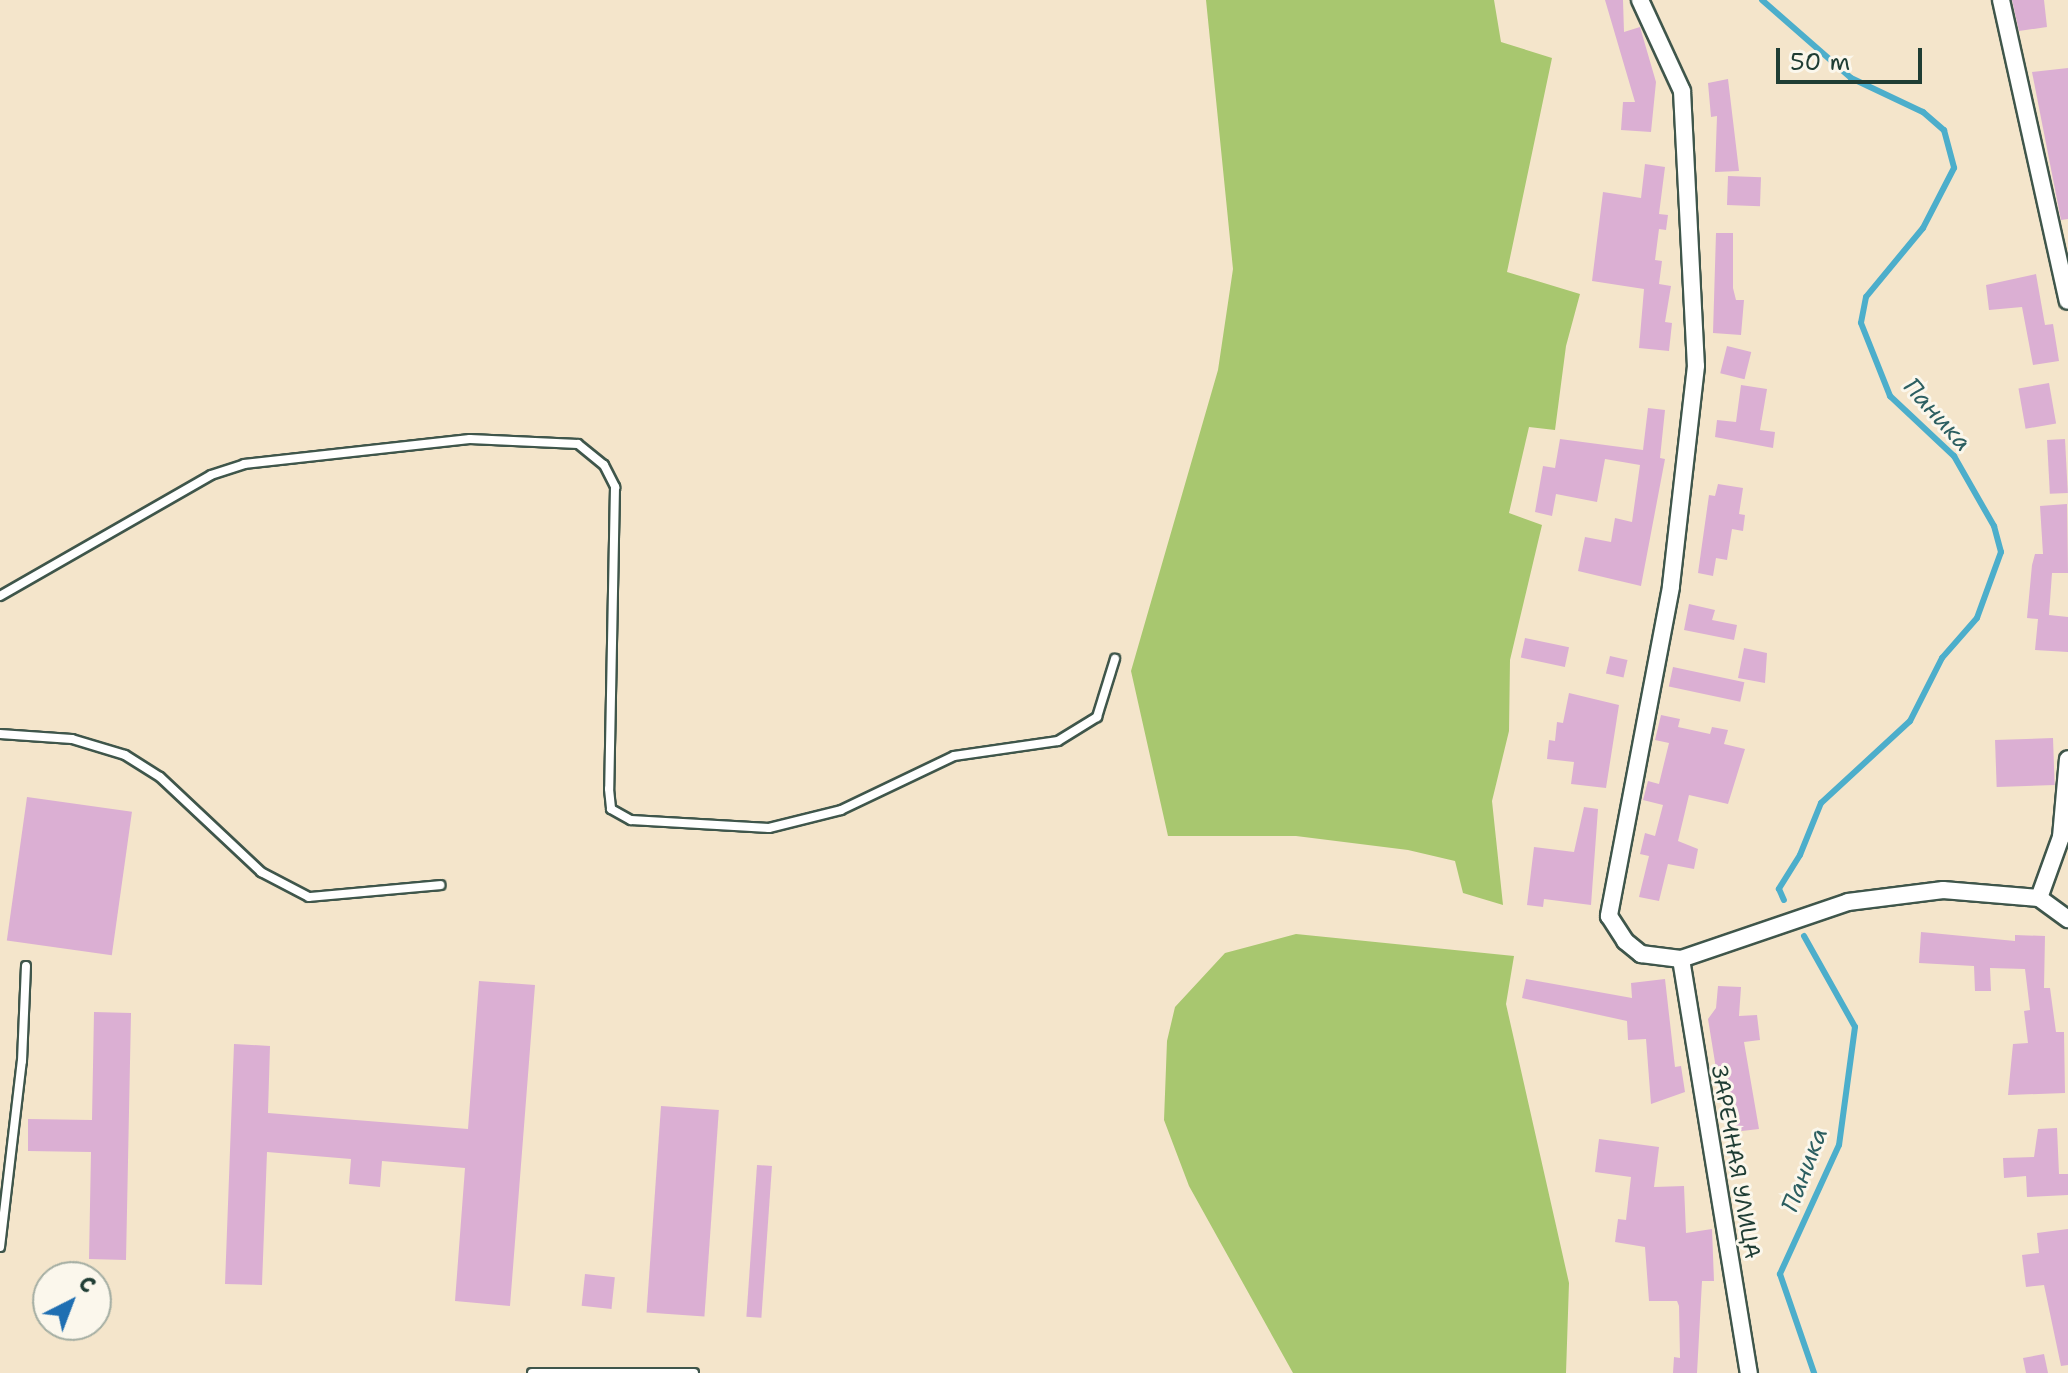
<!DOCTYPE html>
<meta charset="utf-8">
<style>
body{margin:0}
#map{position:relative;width:2068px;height:1373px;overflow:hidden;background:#f4e5cb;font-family:"Shantell Sans",sans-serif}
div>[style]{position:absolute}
.green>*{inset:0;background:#a8c76f}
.stream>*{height:6px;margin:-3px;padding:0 3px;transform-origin:3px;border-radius:3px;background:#4caecb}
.building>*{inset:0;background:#dbafd3;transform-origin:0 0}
.roads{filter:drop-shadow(2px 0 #3f564b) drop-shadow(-2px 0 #3f564b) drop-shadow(0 2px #3f564b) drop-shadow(0 -2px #3f564b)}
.service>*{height:8px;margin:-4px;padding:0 4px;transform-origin:4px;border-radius:4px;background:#fff}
.minor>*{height:16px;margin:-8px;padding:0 8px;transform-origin:8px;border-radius:8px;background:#fff}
span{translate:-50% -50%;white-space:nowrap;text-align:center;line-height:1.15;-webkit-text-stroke:6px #fbf7ec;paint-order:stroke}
.street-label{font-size:22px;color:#1f3d34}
.water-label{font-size:24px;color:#2c5f61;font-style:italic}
.north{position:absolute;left:32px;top:1261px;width:80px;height:80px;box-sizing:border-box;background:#fbf7ec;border:2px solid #a3ada2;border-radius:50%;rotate:42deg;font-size:22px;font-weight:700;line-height:32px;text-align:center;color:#1f3d34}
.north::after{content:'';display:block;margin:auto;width:28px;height:36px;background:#1f6fb2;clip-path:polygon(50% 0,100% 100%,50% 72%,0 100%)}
.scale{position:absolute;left:1776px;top:48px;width:146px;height:36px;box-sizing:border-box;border:4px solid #1f3d34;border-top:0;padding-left:10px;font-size:24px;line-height:28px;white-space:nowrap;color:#1f3d34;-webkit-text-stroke:6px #fbf7ec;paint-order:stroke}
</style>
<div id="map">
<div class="green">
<i style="clip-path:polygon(1206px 0,1494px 0,1501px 42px,1552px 58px,1507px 272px,1580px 294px,1566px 346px,1555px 430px,1529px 427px,1509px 513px,1542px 525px,1510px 660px,1509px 731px,1492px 801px,1503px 905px,1463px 893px,1455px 861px,1408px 850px,1296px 836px,1168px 836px,1131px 671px,1218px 370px,1233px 269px)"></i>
<i style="clip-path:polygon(1296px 934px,1514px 956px,1506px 1004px,1569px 1283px,1566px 1373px,1293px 1373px,1189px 1186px,1164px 1120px,1167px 1041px,1175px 1007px,1225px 953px)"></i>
</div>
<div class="stream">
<i style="left:1762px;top:0;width:118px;rotate:41.2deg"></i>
<i style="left:1851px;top:78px;width:80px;rotate:25.3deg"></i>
<i style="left:1923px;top:112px;width:28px;rotate:41deg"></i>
<i style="left:1944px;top:130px;width:39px;rotate:75deg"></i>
<i style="left:1954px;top:168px;width:68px;rotate:117.3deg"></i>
<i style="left:1923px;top:228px;width:89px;rotate:129.6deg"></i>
<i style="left:1866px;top:297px;width:26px;rotate:101deg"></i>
<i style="left:1861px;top:323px;width:79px;rotate:68.3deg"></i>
<i style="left:1890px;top:396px;width:88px;rotate:43.2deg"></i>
<i style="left:1954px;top:456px;width:81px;rotate:60.3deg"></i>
<i style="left:1994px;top:526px;width:27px;rotate:75deg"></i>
<i style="left:2001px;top:552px;width:70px;rotate:110deg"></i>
<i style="left:1977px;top:618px;width:53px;rotate:131.2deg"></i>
<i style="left:1942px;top:658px;width:71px;rotate:116.9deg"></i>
<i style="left:1910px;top:721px;width:121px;rotate:137.3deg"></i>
<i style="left:1821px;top:803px;width:56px;rotate:112deg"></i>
<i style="left:1800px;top:855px;width:40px;rotate:122deg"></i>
<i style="left:1779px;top:889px;width:12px;rotate:66deg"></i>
<i style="left:1804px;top:936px;width:104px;rotate:60.7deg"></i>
<i style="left:1855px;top:1027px;width:119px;rotate:97.7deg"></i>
<i style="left:1839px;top:1145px;width:142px;rotate:114.6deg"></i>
<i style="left:1780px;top:1274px;width:105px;rotate:71deg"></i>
</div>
<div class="building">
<i style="clip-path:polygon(1605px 0,1623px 0,1624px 32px,1640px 27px,1656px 82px,1651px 132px,1621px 130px,1623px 102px,1635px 102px)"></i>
<i style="clip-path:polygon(2012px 0,2044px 0,2047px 27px,2019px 31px)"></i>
<i style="clip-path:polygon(2068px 68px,2068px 219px,2061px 220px,2032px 72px)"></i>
<i style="clip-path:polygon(1728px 79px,1739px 171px,1715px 172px,1717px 116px,1711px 117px,1708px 83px)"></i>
<i style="clip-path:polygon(1645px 164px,1665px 167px,1659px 214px,1668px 215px,1666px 230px,1659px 229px,1655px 260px,1662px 261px,1659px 284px,1671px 286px,1665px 322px,1672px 323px,1669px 351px,1639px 348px,1644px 289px,1592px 281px,1603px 192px,1641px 198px)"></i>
<i style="left:1728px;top:176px;width:33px;height:29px;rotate:2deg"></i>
<i style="clip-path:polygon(1716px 233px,1733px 233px,1733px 288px,1736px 300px,1744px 300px,1741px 335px,1713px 333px)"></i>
<i style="clip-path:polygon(2036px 274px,2045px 325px,2053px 324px,2059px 361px,2033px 365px,2022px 307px,1989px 310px,1986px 285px)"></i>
<i style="left:1727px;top:346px;width:25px;height:28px;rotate:14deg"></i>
<i style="left:2049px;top:383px;width:41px;height:31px;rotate:80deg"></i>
<i style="clip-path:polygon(1741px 385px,1767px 389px,1760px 430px,1775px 432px,1773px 448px,1715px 437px,1717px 420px,1736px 422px)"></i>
<i style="clip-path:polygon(1648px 408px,1665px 410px,1660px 458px,1665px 459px,1641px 586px,1578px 571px,1585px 537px,1611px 542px,1615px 518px,1632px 522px,1640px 465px,1605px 459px,1597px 502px,1556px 494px,1552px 516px,1535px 512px,1543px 466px,1555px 468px,1560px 439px,1643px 450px)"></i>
<i style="left:2065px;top:439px;width:54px;height:18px;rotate:87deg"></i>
<i style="clip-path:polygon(1718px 484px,1743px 488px,1739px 514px,1745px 515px,1743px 531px,1732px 529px,1727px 560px,1716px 558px,1713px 576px,1698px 573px,1709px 495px,1715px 496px)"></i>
<i style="clip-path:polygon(2067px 504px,2068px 573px,2052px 573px,2049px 615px,2068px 617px,2068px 652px,2035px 650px,2038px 619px,2027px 618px,2032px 565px,2035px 554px,2043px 554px,2040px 506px)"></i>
<i style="clip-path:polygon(1689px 604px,1715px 610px,1712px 620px,1737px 625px,1734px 640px,1684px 630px)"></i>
<i style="left:1525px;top:638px;width:45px;height:20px;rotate:12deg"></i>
<i style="clip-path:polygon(1744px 648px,1767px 653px,1765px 683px,1738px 678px)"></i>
<i style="left:1610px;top:656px;width:18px;height:18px;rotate:13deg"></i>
<i style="left:1673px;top:667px;width:73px;height:20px;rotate:12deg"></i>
<i style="clip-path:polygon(1569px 693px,1619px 705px,1606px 788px,1571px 784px,1574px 762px,1547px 759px,1549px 740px,1555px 741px,1557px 722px,1563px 723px)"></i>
<i style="clip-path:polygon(1661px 715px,1680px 719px,1678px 727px,1710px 734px,1712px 727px,1728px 730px,1724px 744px,1745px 749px,1728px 804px,1689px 795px,1678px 841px,1698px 849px,1694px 869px,1668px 864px,1659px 901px,1639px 897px,1649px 856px,1640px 854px,1645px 833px,1655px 836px,1663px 805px,1643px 800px,1648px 781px,1659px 784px,1669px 743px,1655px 740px)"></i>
<i style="left:2053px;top:738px;width:47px;height:58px;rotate:88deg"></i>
<i style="left:27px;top:797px;width:106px;height:145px;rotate:8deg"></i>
<i style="clip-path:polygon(1584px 807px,1598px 809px,1591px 905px,1544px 899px,1543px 907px,1527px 905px,1534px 847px,1574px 852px)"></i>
<i style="clip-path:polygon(1921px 932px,2015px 941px,2015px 935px,2045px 936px,2044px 988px,2050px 988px,2056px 1032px,2064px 1032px,2065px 1093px,2008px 1095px,2013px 1044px,2028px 1043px,2024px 1011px,2030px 1010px,2025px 969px,1990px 968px,1991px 991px,1975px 991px,1974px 966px,1919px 963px)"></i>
<i style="clip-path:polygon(1526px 979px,1632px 998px,1631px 983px,1665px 979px,1675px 1067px,1681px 1066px,1685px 1092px,1651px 1104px,1646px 1039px,1628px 1040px,1627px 1021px,1522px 998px)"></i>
<i style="clip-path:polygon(479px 981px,535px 985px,510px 1306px,455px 1301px,465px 1168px,382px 1161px,380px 1187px,349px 1184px,351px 1159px,267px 1152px,262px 1285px,225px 1284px,234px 1044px,270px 1046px,268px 1113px,468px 1129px)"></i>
<i style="clip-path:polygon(1718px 986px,1741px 987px,1739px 1016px,1757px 1015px,1760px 1040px,1744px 1042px,1759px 1129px,1733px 1132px,1728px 1086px,1719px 1087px,1708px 1019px,1716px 1008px)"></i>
<i style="clip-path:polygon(94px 1012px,131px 1013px,126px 1260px,89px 1259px,91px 1152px,28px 1151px,28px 1119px,92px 1120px)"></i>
<i style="left:661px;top:1106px;width:58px;height:207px;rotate:4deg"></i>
<i style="clip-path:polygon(2057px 1128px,2059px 1174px,2068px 1174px,2068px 1195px,2027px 1197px,2026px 1176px,2004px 1178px,2003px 1158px,2034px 1157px,2038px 1129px)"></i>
<i style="clip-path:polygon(1599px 1139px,1659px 1147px,1654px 1187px,1684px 1186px,1686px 1233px,1712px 1229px,1714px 1281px,1702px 1281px,1697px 1373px,1673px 1373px,1674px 1357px,1680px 1358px,1679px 1306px,1677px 1301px,1649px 1301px,1645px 1247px,1615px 1242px,1618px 1219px,1626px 1220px,1631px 1177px,1595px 1172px)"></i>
<i style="left:757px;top:1165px;width:15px;height:152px;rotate:4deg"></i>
<i style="clip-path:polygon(2068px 1229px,2068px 1365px,2061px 1366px,2044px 1285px,2026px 1287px,2022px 1255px,2039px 1253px,2037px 1233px)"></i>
<i style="left:585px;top:1274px;width:30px;height:32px;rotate:6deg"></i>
<i style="clip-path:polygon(2044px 1354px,2048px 1373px,2026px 1373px,2023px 1358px)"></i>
</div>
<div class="roads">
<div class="service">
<i style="left:0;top:596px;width:243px;rotate:-29.8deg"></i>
<i style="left:211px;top:475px;width:35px;rotate:-18deg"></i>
<i style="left:244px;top:464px;width:227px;rotate:-6.3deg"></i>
<i style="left:470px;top:439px;width:108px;rotate:2.7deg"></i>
<i style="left:578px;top:444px;width:33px;rotate:39deg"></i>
<i style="left:604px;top:465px;width:25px;rotate:63deg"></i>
<i style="left:615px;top:487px;width:302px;rotate:91.1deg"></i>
<i style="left:609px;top:789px;width:20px;rotate:84deg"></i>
<i style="left:611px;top:809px;width:23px;rotate:29deg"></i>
<i style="left:631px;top:820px;width:138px;rotate:3.3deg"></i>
<i style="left:769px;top:828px;width:74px;rotate:-14deg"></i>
<i style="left:841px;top:810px;width:125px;rotate:-25.5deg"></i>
<i style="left:954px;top:756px;width:105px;rotate:-8.2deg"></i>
<i style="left:1058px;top:741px;width:46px;rotate:-31.6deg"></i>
<i style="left:1097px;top:717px;width:61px;rotate:-72.8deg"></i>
<i style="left:0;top:734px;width:72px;rotate:4deg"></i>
<i style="left:72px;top:739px;width:55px;rotate:16.8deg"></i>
<i style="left:125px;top:755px;width:41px;rotate:32.2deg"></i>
<i style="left:160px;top:777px;width:139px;rotate:43.2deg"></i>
<i style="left:261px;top:872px;width:54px;rotate:27.5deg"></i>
<i style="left:309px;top:897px;width:132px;rotate:-5.2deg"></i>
<i style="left:0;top:1247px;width:187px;rotate:-83.3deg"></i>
<i style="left:22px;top:1061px;width:95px;rotate:-87.6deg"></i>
<i style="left:532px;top:1373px;width:162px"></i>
</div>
<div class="minor">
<i style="left:1640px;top:0;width:100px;rotate:65.2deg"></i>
<i style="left:1682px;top:91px;width:275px;rotate:87.1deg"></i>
<i style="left:1696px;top:366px;width:222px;rotate:96.5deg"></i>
<i style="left:1671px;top:587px;width:335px;rotate:100.7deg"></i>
<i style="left:1609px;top:916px;width:30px;rotate:57deg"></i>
<i style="left:1625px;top:941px;width:21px;rotate:39deg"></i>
<i style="left:1641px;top:954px;width:40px;rotate:7.1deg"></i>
<i style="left:1681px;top:959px;width:176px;rotate:-18.8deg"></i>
<i style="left:1848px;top:902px;width:96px;rotate:-7.2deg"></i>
<i style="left:1943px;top:890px;width:96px;rotate:4.8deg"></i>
<i style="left:2039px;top:898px;width:36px;rotate:36deg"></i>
<i style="left:2001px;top:0;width:308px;rotate:77.5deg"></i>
<i style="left:2039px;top:898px;width:65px;rotate:-70.2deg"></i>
<i style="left:2061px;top:837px;width:78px;rotate:-84.9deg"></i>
<i style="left:1681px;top:959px;width:420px;rotate:80.7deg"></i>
</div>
</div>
<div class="street-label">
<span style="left:1736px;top:1162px;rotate:80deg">ЗАРЕЧНАЯ УЛИЦА</span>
</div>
<div class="water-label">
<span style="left:1937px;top:415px;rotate:48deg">Паника</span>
<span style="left:1805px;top:1170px;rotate:-69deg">Паника</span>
</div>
<div class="north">С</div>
<div class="scale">50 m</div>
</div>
